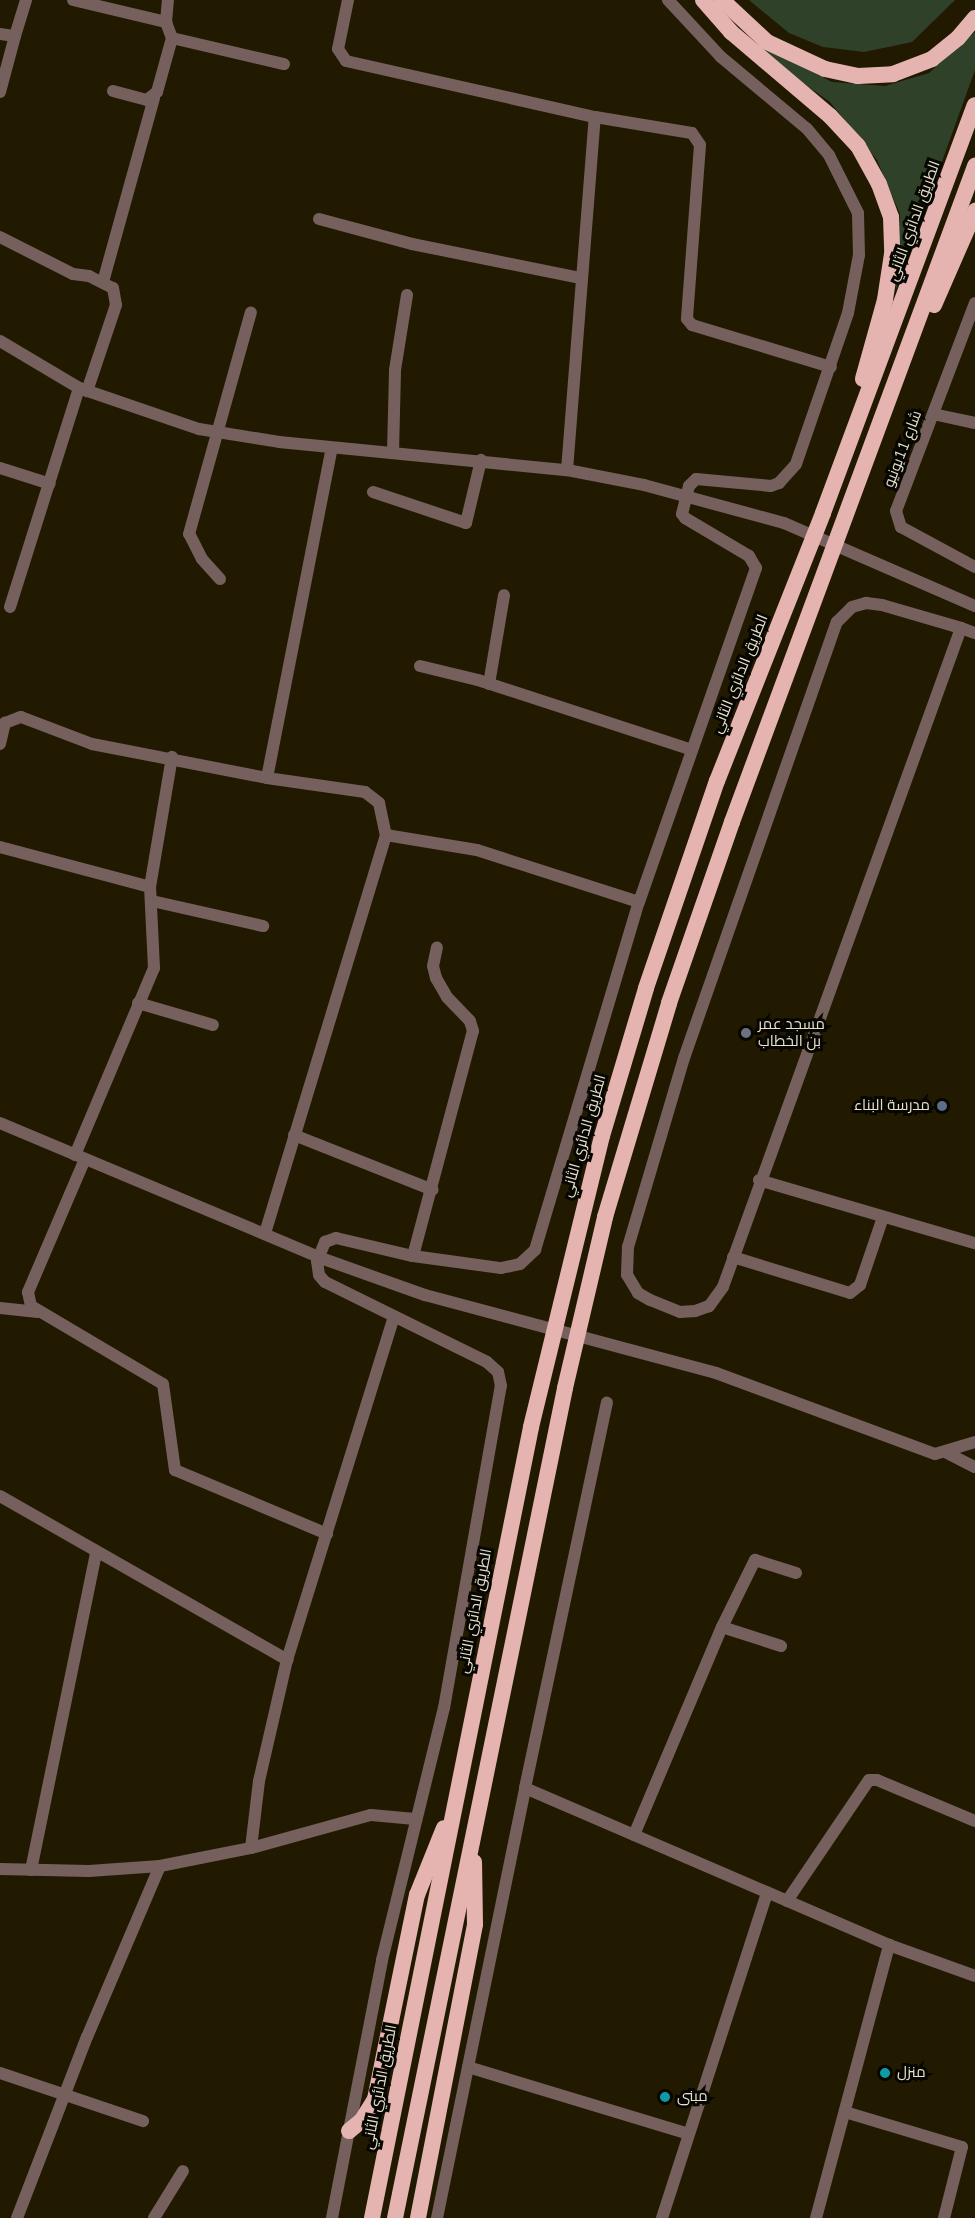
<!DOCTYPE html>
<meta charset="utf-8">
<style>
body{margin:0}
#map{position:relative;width:975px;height:2218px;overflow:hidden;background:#211a00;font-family:"Nunito Sans",Cairo,sans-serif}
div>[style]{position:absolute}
.green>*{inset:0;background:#2f4129}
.minor>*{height:12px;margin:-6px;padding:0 6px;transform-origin:6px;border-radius:6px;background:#75605e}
.tertiary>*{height:12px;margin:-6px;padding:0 6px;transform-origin:6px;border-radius:6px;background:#75605e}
.trunk>*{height:16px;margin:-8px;padding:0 8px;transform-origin:8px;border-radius:8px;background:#e6b4b0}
.dots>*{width:16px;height:16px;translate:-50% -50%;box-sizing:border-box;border:3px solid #080600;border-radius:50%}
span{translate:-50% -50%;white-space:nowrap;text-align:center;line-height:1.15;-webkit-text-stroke:6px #080600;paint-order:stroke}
.street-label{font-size:15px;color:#e6e2d1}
.poi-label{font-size:15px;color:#e6e2d1}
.left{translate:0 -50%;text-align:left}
.right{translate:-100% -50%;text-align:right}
</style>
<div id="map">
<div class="green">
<i style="clip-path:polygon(749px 0,955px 0,912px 42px,864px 52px,823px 47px,789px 33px)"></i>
<i style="clip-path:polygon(975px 32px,975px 70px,896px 289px,900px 214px,877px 160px,830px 102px,790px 74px,758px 44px,832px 82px,885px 86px,929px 73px)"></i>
</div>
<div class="minor">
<i style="left:73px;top:0;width:96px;rotate:13.3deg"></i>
<i style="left:348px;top:0;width:50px;rotate:101.5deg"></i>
<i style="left:338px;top:49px;width:14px;rotate:56deg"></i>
<i style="left:346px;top:61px;width:255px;rotate:12.7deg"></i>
<i style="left:595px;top:117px;width:98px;rotate:9.4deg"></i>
<i style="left:692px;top:133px;width:14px;rotate:56deg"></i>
<i style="left:700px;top:145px;width:174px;rotate:94.3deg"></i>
<i style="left:687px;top:319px;width:8px;rotate:50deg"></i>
<i style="left:692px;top:325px;width:145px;rotate:16.8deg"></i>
<i style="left:0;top:34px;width:15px;rotate:8deg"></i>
<i style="left:15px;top:36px;width:38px;rotate:-73deg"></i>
<i style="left:172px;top:38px;width:115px;rotate:13.1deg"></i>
<i style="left:113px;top:91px;width:35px;rotate:15deg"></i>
<i style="left:147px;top:100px;width:13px;rotate:-39deg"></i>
<i style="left:157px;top:92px;width:56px;rotate:-74.5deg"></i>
<i style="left:172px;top:38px;width:17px;rotate:-111deg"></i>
<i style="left:166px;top:22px;width:22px;rotate:-85deg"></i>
<i style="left:0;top:92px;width:58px;rotate:-75deg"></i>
<i style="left:319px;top:219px;width:96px;rotate:15deg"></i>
<i style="left:412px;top:244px;width:171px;rotate:11.4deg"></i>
<i style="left:0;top:237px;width:82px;rotate:26.9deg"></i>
<i style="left:73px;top:274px;width:16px;rotate:7deg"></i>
<i style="left:89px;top:276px;width:27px;rotate:27deg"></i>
<i style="left:113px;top:288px;width:17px;rotate:80deg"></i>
<i style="left:116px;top:305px;width:91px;rotate:108.6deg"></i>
<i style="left:103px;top:282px;width:191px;rotate:-74.5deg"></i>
<i style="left:975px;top:303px;width:222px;rotate:110.8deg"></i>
<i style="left:896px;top:511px;width:17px;rotate:73deg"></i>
<i style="left:901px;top:527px;width:84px;rotate:28.4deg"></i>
<i style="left:933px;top:414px;width:43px;rotate:12.1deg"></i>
<i style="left:393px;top:453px;width:83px;rotate:-88.6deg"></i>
<i style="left:395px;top:370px;width:76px;rotate:-80.9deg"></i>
<i style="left:0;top:468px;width:52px;rotate:17.7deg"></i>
<i style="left:567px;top:470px;width:354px;rotate:-85.5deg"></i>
<i style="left:373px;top:492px;width:98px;rotate:18.4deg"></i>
<i style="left:466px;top:523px;width:65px;rotate:-76.6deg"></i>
<i style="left:220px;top:579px;width:27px;rotate:-132deg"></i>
<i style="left:202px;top:559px;width:28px;rotate:-117deg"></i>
<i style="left:189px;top:534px;width:230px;rotate:-74.4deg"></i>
<i style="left:10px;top:607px;width:230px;rotate:-72.5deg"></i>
<i style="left:961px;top:628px;width:701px;rotate:109.86deg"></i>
<i style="left:723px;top:1287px;width:24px;rotate:126deg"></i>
<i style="left:709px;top:1306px;width:15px;rotate:160deg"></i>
<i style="left:695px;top:1311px;width:15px;rotate:176deg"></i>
<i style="left:680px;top:1312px;width:32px;rotate:-158deg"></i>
<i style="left:650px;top:1300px;width:14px;rotate:-150deg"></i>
<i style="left:638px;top:1293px;width:21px;rotate:-121deg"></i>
<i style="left:627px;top:1275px;width:28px;rotate:-88deg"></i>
<i style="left:628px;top:1247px;width:197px;rotate:-73.5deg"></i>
<i style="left:684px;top:1058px;width:462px;rotate:-70.7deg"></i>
<i style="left:837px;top:622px;width:21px;rotate:-45deg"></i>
<i style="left:852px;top:607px;width:15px;rotate:-16deg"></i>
<i style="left:866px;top:603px;width:16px;rotate:7deg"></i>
<i style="left:882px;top:605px;width:82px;rotate:16.2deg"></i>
<i style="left:961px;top:628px;width:15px;rotate:20deg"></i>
<i style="left:420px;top:666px;width:60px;rotate:13.6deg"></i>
<i style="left:478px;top:680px;width:225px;rotate:18.1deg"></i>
<i style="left:489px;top:684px;width:90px;rotate:-80.4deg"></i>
<i style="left:0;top:744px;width:22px;rotate:-77deg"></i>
<i style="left:5px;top:723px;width:17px;rotate:-21deg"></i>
<i style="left:21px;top:717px;width:76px;rotate:20.8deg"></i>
<i style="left:92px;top:744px;width:178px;rotate:11deg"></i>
<i style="left:267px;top:778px;width:99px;rotate:8.1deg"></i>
<i style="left:365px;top:792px;width:18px;rotate:38deg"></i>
<i style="left:379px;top:803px;width:33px;rotate:78deg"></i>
<i style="left:386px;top:835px;width:417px;rotate:106.9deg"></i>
<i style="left:267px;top:778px;width:336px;rotate:-78.9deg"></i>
<i style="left:386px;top:835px;width:92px;rotate:9.4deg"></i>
<i style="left:477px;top:850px;width:170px;rotate:17.8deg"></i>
<i style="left:0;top:847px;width:155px;rotate:14.9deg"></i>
<i style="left:152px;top:901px;width:114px;rotate:12.7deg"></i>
<i style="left:138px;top:1003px;width:78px;rotate:16.3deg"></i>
<i style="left:0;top:1123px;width:345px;rotate:22.8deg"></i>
<i style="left:318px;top:1257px;width:114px;rotate:19.6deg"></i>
<i style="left:425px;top:1295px;width:301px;rotate:15deg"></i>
<i style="left:716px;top:1373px;width:233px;rotate:20.3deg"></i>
<i style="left:935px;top:1454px;width:42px;rotate:-16.7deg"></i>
<i style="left:294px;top:1135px;width:149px;rotate:21.6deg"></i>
<i style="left:75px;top:1155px;width:203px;rotate:-67.1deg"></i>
<i style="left:154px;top:968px;width:81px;rotate:-92.8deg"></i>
<i style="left:150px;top:887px;width:132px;rotate:-80.4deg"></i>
<i style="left:85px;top:1159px;width:145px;rotate:113.2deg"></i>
<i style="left:28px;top:1292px;width:14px;rotate:78deg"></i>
<i style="left:31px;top:1306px;width:153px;rotate:30.6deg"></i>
<i style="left:163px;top:1384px;width:87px;rotate:82.1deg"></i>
<i style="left:175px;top:1470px;width:165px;rotate:22.8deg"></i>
<i style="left:759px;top:1180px;width:225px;rotate:16.3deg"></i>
<i style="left:413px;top:1256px;width:233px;rotate:-75.1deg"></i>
<i style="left:473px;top:1031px;width:10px;rotate:-107deg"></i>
<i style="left:470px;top:1021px;width:33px;rotate:-134deg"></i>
<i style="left:447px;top:997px;width:22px;rotate:-120deg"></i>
<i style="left:436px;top:978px;width:12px;rotate:-104deg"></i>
<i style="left:433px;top:966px;width:19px;rotate:-78deg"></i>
<i style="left:733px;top:1257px;width:122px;rotate:17.1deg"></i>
<i style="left:850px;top:1293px;width:13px;rotate:-39deg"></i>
<i style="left:860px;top:1285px;width:72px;rotate:-71.3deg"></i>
<i style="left:0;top:1308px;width:38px;rotate:6deg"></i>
<i style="left:947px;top:1453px;width:31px;rotate:27deg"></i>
<i style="left:0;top:1496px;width:331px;rotate:29.7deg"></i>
<i style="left:722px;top:1627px;width:75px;rotate:-63.8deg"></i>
<i style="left:755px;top:1560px;width:43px;rotate:17.6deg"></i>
<i style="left:525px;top:1788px;width:394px;rotate:-78deg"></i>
<i style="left:634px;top:1835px;width:226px;rotate:-67.1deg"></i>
<i style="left:722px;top:1627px;width:62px;rotate:17.9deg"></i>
<i style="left:251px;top:1848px;width:67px;rotate:-83.2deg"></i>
<i style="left:259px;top:1781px;width:124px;rotate:-77deg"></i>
<i style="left:287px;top:1660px;width:360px;rotate:-72.7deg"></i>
<i style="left:0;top:1869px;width:89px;rotate:1.3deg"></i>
<i style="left:89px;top:1871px;width:71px;rotate:-4deg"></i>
<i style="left:160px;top:1866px;width:93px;rotate:-11.2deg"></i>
<i style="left:251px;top:1848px;width:124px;rotate:-15.4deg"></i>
<i style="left:371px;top:1815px;width:44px;rotate:5.2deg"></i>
<i style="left:31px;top:1870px;width:324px;rotate:-78.4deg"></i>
<i style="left:787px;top:1901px;width:146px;rotate:-55.9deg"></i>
<i style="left:869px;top:1780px;width:8px"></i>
<i style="left:877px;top:1780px;width:106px;rotate:22.7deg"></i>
<i style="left:468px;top:2067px;width:230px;rotate:16.9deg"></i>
<i style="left:0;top:2073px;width:151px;rotate:18.6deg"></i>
<i style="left:845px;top:2112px;width:122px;rotate:16.7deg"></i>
<i style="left:962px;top:2147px;width:73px;rotate:104.2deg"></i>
<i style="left:17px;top:2218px;width:194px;rotate:-68.9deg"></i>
<i style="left:87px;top:2037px;width:186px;rotate:-66.9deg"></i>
<i style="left:154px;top:2218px;width:55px;rotate:-58.3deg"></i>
<i style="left:332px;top:2218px;width:263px;rotate:-79deg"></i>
<i style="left:382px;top:1960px;width:260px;rotate:-76.2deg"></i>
<i style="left:444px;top:1708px;width:327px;rotate:-80deg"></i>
<i style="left:501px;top:1386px;width:14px;rotate:-102deg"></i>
<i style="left:498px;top:1372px;width:15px;rotate:-138deg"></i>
<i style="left:487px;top:1362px;width:181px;rotate:-153.7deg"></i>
<i style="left:325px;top:1282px;width:9px;rotate:-131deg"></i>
<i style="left:319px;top:1275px;width:14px;rotate:-98deg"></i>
<i style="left:317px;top:1261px;width:21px;rotate:-67deg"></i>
<i style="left:325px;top:1242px;width:12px;rotate:-20deg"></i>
<i style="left:336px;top:1238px;width:79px;rotate:13.2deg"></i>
<i style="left:413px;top:1256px;width:89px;rotate:7.8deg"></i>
<i style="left:501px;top:1268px;width:19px;rotate:-12deg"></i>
<i style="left:520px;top:1264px;width:21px;rotate:-43deg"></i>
<i style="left:535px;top:1250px;width:363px;rotate:-73.4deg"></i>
<i style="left:639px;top:902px;width:354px;rotate:-70.7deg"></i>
<i style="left:756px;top:568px;width:14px;rotate:-120deg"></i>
<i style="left:749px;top:556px;width:74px;rotate:-149.3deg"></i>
<i style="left:685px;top:518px;width:5px;rotate:-127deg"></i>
<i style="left:682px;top:514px;width:29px;rotate:-76deg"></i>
<i style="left:689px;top:486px;width:10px;rotate:-45deg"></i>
<i style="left:696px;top:479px;width:75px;rotate:5.3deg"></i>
<i style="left:771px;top:486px;width:9px;rotate:-21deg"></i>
<i style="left:779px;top:483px;width:25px;rotate:-48deg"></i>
<i style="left:796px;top:464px;width:160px;rotate:-71deg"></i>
<i style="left:848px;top:313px;width:59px;rotate:-79.3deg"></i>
<i style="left:859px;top:255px;width:42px;rotate:-91.4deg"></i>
<i style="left:858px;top:213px;width:65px;rotate:-116.6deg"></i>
<i style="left:829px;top:155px;width:35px;rotate:-130deg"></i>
<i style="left:806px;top:128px;width:111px;rotate:-140.1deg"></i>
<i style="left:721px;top:57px;width:78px;rotate:-132.9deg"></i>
<i style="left:662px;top:2218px;width:342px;rotate:-72.1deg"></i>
<i style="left:816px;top:2218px;width:283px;rotate:-75deg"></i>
</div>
<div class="tertiary">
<i style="left:0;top:341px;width:92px;rotate:30.7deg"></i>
<i style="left:79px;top:388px;width:127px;rotate:18.9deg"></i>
<i style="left:199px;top:429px;width:81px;rotate:9.2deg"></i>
<i style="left:279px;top:442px;width:289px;rotate:5.6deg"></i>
<i style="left:567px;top:470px;width:78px;rotate:11deg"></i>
<i style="left:644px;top:485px;width:145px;rotate:15.2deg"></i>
<i style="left:784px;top:523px;width:208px;rotate:23.5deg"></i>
<i style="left:437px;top:2218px;width:439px;rotate:-78.4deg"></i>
<i style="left:525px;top:1788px;width:396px;rotate:23.3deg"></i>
<i style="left:889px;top:1945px;width:91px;rotate:19.8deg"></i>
</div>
<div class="trunk">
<i style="left:703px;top:0;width:43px;rotate:48.8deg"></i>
<i style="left:731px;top:32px;width:130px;rotate:40.3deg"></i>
<i style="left:830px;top:116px;width:41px;rotate:47deg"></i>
<i style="left:858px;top:146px;width:43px;rotate:61.1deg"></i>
<i style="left:879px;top:184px;width:35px;rotate:70deg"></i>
<i style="left:891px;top:217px;width:37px;rotate:88deg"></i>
<i style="left:892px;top:254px;width:47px;rotate:98.7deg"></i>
<i style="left:885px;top:300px;width:82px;rotate:105.6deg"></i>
<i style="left:722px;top:0;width:62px;rotate:43deg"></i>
<i style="left:767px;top:42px;width:64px;rotate:25deg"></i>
<i style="left:825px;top:69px;width:34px;rotate:12deg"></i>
<i style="left:858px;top:76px;width:35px;rotate:-3deg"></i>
<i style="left:893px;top:74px;width:42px;rotate:-21deg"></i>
<i style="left:932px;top:59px;width:33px;rotate:-39deg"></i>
<i style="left:958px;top:38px;width:26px;rotate:-50deg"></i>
<i style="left:934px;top:305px;width:103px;rotate:-66.4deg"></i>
<i style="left:349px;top:2131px;width:17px;rotate:-40deg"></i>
<i style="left:362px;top:2120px;width:25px;rotate:-58deg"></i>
<i style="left:375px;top:2099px;width:208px;rotate:-78.4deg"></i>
<i style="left:417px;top:1895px;width:72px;rotate:-68.1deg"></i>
<i style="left:372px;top:2218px;width:807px;rotate:-78.63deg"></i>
<i style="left:531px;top:1427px;width:300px;rotate:-76.3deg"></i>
<i style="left:602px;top:1136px;width:154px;rotate:-73.4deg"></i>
<i style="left:646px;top:988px;width:219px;rotate:-71.1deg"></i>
<i style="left:717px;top:781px;width:288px;rotate:-68.4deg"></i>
<i style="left:823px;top:513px;width:435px;rotate:-69.6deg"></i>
<i style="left:395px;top:2218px;width:847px;rotate:-78.42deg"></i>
<i style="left:565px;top:1388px;width:176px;rotate:-76.8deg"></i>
<i style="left:605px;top:1217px;width:223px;rotate:-73.3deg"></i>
<i style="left:669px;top:1003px;width:192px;rotate:-70.8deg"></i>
<i style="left:732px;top:822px;width:700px;rotate:-69.67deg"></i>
<i style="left:418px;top:2218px;width:299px;rotate:-79deg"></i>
<i style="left:475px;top:1924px;width:62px;rotate:-90.9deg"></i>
</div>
<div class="dots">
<i style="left:746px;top:1033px;background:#6b7280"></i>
<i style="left:942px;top:1106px;background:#5c6f8a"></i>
<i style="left:885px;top:2073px;background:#0f9aa8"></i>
<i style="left:665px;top:2097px;background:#0f9aa8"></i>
</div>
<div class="street-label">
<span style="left:914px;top:221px;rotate:-70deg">الطريق الدائري الثاني</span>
<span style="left:903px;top:449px;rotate:-69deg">شارع 11يونيو</span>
<span style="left:740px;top:674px;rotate:-68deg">الطريق الدائري الثاني</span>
<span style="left:584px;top:1136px;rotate:-74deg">الطريق الدائري الثاني</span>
<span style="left:475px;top:1611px;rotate:-79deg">الطريق الدائري الثاني</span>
<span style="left:380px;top:2087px;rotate:-79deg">الطريق الدائري الثاني</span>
</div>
<div class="poi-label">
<span class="left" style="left:758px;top:1033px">مسجد عمر<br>بن الخطاب</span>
<span class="right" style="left:930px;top:1106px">مدرسة البناء</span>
<span class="left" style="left:897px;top:2073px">منزل</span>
<span class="left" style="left:677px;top:2097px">مبنى</span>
</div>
</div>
